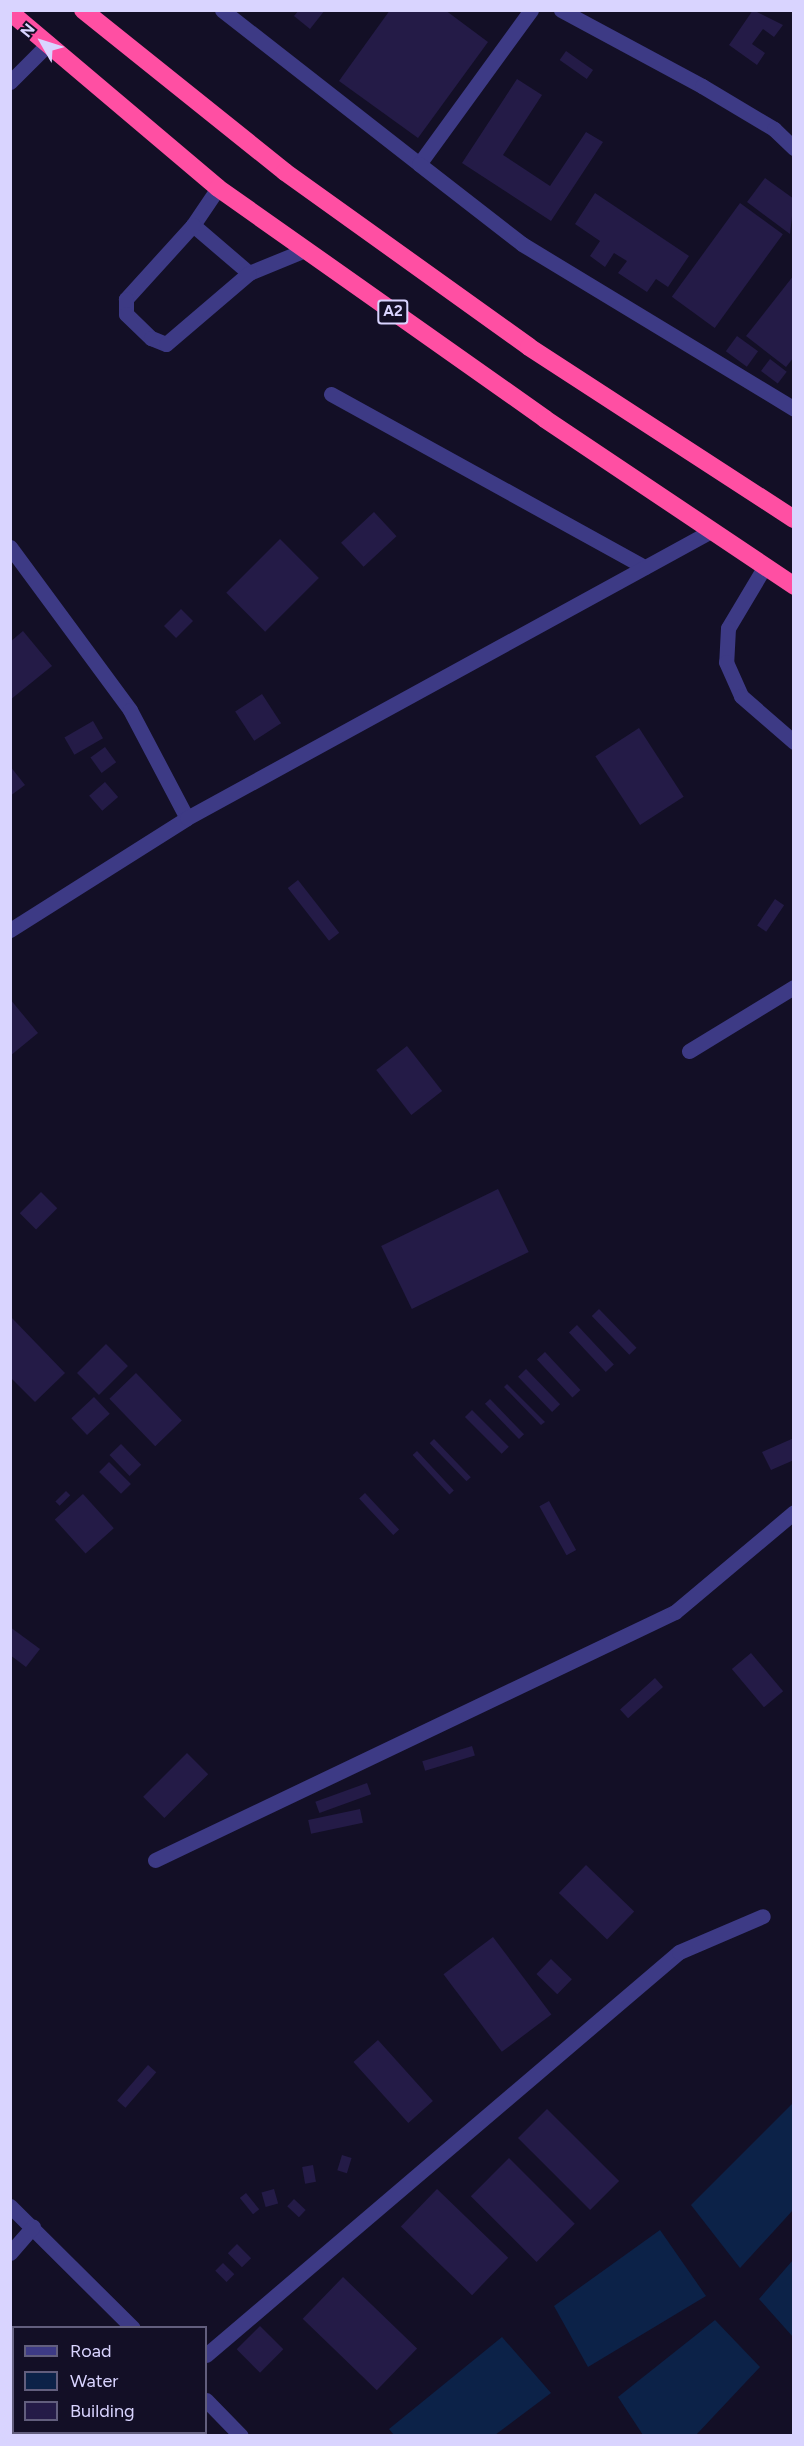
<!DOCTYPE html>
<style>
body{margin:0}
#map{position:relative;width:804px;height:2446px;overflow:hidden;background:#130f26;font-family:Figtree,sans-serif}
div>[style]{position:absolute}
.water>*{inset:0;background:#0c2248}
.building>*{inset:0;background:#241b47;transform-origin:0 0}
.minor>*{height:15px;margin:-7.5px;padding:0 7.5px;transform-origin:7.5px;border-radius:7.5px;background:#3d3a85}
.highway>*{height:18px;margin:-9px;padding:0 9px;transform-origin:9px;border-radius:9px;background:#ff4fa3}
span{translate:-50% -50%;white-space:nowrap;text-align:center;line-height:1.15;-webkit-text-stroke:5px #130f26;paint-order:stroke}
.shield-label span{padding:2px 4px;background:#130f26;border:2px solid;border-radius:4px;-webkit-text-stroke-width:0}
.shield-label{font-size:15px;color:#d9d4ff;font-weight:700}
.frame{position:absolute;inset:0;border:12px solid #d9d4ff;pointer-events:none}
.legend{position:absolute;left:12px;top:2326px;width:195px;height:108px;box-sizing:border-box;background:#130f26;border:2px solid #625e7d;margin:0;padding:8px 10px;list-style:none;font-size:18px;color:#d9d4ff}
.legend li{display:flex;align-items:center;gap:12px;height:30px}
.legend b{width:30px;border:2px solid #625e7d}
.north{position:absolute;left:12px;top:12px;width:60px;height:60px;-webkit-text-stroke:4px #130f26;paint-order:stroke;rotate:309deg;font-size:16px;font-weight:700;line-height:24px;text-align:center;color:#d9d4ff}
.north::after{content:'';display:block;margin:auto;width:21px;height:27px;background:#d9d4ff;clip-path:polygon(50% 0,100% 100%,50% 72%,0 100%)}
</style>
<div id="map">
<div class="water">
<i style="clip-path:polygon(793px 2103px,793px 2210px,740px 2268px,691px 2205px)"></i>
<i style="clip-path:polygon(660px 2230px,706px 2296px,588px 2367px,554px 2306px)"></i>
<i style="clip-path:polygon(793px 2260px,793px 2337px,759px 2299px)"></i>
<i style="clip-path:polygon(715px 2320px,760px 2367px,696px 2435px,643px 2435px,618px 2397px)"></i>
<i style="clip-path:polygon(502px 2337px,551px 2393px,495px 2435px,394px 2435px,389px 2429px)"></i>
</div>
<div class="building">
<i style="clip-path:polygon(299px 10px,325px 10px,310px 29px,294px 16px)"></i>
<i style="clip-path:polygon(390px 10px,445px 10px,488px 42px,418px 138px,339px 81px)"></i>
<i style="clip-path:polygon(753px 10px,783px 25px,774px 37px,763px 29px,752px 44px,765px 53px,757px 65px,729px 45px)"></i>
<i style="left:566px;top:51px;width:33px;height:11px;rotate:35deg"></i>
<i style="clip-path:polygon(517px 79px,542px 95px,503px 155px,550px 186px,586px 132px,603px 142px,551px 221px,462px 163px)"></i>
<i style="clip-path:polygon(765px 178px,794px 199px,790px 234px,747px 202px)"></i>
<i style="clip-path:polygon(595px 193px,689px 256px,668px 287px,656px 279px,647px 292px,618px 273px,627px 261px,614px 253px,605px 267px,590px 256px,600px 241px,575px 224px)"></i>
<i style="left:740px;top:203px;width:53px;height:116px;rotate:36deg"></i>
<i style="clip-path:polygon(794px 275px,794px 357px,786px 367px,746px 336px)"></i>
<i style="left:737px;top:336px;width:26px;height:19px;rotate:36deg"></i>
<i style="left:770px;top:359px;width:21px;height:15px;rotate:37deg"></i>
<i style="left:374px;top:512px;width:33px;height:45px;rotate:47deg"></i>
<i style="left:280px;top:539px;width:55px;height:76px;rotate:45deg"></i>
<i style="left:181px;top:609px;width:17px;height:24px;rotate:45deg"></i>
<i style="clip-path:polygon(23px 631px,52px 666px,10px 700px,10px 642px)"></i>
<i style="left:262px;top:694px;width:35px;height:32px;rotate:57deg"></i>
<i style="left:93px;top:721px;width:20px;height:33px;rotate:60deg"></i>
<i style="left:639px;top:728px;width:82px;height:52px;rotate:57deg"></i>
<i style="left:105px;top:747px;width:19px;height:18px;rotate:54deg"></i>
<i style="clip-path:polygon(10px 766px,25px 785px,10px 796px)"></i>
<i style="left:105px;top:782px;width:20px;height:21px;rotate:49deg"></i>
<i style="left:298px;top:880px;width:67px;height:13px;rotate:52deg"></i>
<i style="left:775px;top:899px;width:11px;height:32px;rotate:34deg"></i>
<i style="clip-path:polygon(10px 999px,38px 1033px,10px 1056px)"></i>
<i style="left:407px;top:1046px;width:57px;height:39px;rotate:52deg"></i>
<i style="left:498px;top:1189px;width:70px;height:130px;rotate:64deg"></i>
<i style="left:41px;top:1192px;width:23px;height:30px;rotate:45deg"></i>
<i style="left:599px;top:1309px;width:54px;height:10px;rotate:46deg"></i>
<i style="clip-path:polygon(10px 1316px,65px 1373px,35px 1402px,10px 1377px)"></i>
<i style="left:577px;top:1325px;width:54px;height:11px;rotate:47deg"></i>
<i style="left:106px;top:1344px;width:31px;height:41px;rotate:45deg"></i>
<i style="left:545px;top:1352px;width:52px;height:11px;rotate:47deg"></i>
<i style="left:526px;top:1369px;width:49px;height:11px;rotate:46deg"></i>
<i style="left:136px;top:1373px;width:66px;height:37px;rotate:46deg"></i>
<i style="clip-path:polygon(507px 1384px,545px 1422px,541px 1425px,504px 1387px)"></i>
<i style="left:94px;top:1397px;width:23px;height:31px;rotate:47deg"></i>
<i style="left:490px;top:1399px;width:49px;height:7px;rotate:46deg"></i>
<i style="left:472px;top:1410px;width:52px;height:10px;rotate:45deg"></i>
<i style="clip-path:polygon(794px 1438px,794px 1460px,771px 1470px,762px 1452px)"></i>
<i style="left:434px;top:1439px;width:53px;height:6px;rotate:46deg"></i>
<i style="left:121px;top:1444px;width:29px;height:16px;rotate:46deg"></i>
<i style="left:417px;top:1451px;width:54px;height:6px;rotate:47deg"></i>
<i style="left:109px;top:1462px;width:31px;height:14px;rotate:45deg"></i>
<i style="left:66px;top:1491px;width:6px;height:15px;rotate:45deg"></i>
<i style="left:365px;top:1493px;width:50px;height:8px;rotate:47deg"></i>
<i style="left:83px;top:1494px;width:46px;height:38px;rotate:48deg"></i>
<i style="left:549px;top:1501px;width:56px;height:11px;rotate:61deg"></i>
<i style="clip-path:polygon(10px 1627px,40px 1649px,26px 1667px,10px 1655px)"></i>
<i style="left:751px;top:1653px;width:50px;height:25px;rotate:50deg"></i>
<i style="left:655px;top:1678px;width:12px;height:47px;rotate:48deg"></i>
<i style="left:472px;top:1746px;width:10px;height:52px;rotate:73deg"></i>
<i style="left:187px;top:1753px;width:30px;height:62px;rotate:45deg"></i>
<i style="left:367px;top:1783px;width:12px;height:55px;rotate:70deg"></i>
<i style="left:360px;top:1809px;width:14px;height:53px;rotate:78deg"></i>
<i style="left:586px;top:1865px;width:67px;height:39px;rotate:44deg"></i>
<i style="left:493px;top:1937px;width:97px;height:62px;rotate:53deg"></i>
<i style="left:551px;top:1959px;width:29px;height:21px;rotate:44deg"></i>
<i style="left:378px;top:2040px;width:82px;height:33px;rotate:48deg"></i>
<i style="left:148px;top:2065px;width:11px;height:47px;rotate:41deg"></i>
<i style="left:547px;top:2109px;width:102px;height:41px;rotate:45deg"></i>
<i style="left:342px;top:2155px;width:10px;height:16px;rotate:17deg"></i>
<i style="left:509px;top:2158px;width:93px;height:54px;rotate:45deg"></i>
<i style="left:313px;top:2165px;width:17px;height:11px;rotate:80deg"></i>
<i style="left:274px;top:2189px;width:15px;height:13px;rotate:74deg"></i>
<i style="left:437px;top:2189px;width:99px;height:52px;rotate:44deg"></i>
<i style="left:246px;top:2193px;width:21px;height:8px;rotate:51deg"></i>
<i style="left:294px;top:2199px;width:16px;height:10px;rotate:43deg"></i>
<i style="left:237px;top:2244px;width:20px;height:13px;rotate:45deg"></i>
<i style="left:223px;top:2263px;width:16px;height:11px;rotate:45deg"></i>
<i style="left:343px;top:2277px;width:103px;height:58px;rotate:44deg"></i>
<i style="left:260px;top:2326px;width:33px;height:33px;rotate:45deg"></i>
<i style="clip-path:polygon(14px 2399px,14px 2432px,52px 2436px,10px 2436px)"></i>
</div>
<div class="minor">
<i style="left:222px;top:10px;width:250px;rotate:38deg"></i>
<i style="left:531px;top:10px;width:190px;rotate:126deg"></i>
<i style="left:419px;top:164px;width:130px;rotate:37.8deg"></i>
<i style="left:522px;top:244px;width:318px;rotate:31.2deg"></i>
<i style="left:561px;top:10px;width:160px;rotate:28.3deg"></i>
<i style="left:702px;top:86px;width:84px;rotate:30.8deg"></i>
<i style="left:774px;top:129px;width:28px;rotate:44deg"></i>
<i style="left:10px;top:82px;width:55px;rotate:-45deg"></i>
<i style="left:218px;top:188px;width:45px;rotate:124deg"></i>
<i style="left:193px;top:225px;width:74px;rotate:40.6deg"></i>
<i style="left:249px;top:273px;width:61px;rotate:-22.3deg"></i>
<i style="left:193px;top:225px;width:100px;rotate:132.2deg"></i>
<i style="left:126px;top:299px;width:15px;rotate:90deg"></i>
<i style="left:126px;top:314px;width:35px;rotate:44deg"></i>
<i style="left:151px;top:338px;width:16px;rotate:22deg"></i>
<i style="left:166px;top:344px;width:109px;rotate:-40.5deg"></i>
<i style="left:331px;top:394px;width:358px;rotate:28.9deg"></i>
<i style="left:10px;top:547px;width:202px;rotate:53.6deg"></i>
<i style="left:130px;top:710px;width:122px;rotate:62.2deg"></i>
<i style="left:765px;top:566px;width:72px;rotate:120.8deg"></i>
<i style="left:728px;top:628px;width:34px;rotate:93deg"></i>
<i style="left:726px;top:662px;width:37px;rotate:66deg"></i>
<i style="left:741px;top:696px;width:70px;rotate:41deg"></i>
<i style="left:10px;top:930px;width:209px;rotate:-32.3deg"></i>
<i style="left:187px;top:818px;width:597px;rotate:-28.71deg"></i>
<i style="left:689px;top:1051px;width:123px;rotate:-31.4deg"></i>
<i style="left:155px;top:1860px;width:576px;rotate:-25.5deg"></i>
<i style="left:675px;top:1612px;width:155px;rotate:-40deg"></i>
<i style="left:10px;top:2206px;width:173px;rotate:44.8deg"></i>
<i style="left:10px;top:2253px;width:35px;rotate:-49deg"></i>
<i style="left:206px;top:2355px;width:621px;rotate:-40.43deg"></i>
<i style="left:679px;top:1952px;width:91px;rotate:-23.2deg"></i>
<i style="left:206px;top:2400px;width:50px;rotate:45.8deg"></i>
</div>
<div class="highway">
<i style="left:83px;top:10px;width:259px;rotate:38.7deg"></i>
<i style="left:285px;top:172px;width:300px;rotate:35.6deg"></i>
<i style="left:529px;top:347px;width:316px;rotate:33deg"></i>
<i style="left:10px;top:12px;width:272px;rotate:40.2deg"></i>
<i style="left:218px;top:188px;width:400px;rotate:35.2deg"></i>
<i style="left:545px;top:419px;width:300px;rotate:33.8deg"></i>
</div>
<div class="shield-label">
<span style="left:393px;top:312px">A2</span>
</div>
<div class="frame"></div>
<ul class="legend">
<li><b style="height:8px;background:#3d3a85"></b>Road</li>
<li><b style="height:16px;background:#0c2248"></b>Water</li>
<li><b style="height:16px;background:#241b47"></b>Building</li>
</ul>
<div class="north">N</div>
</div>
